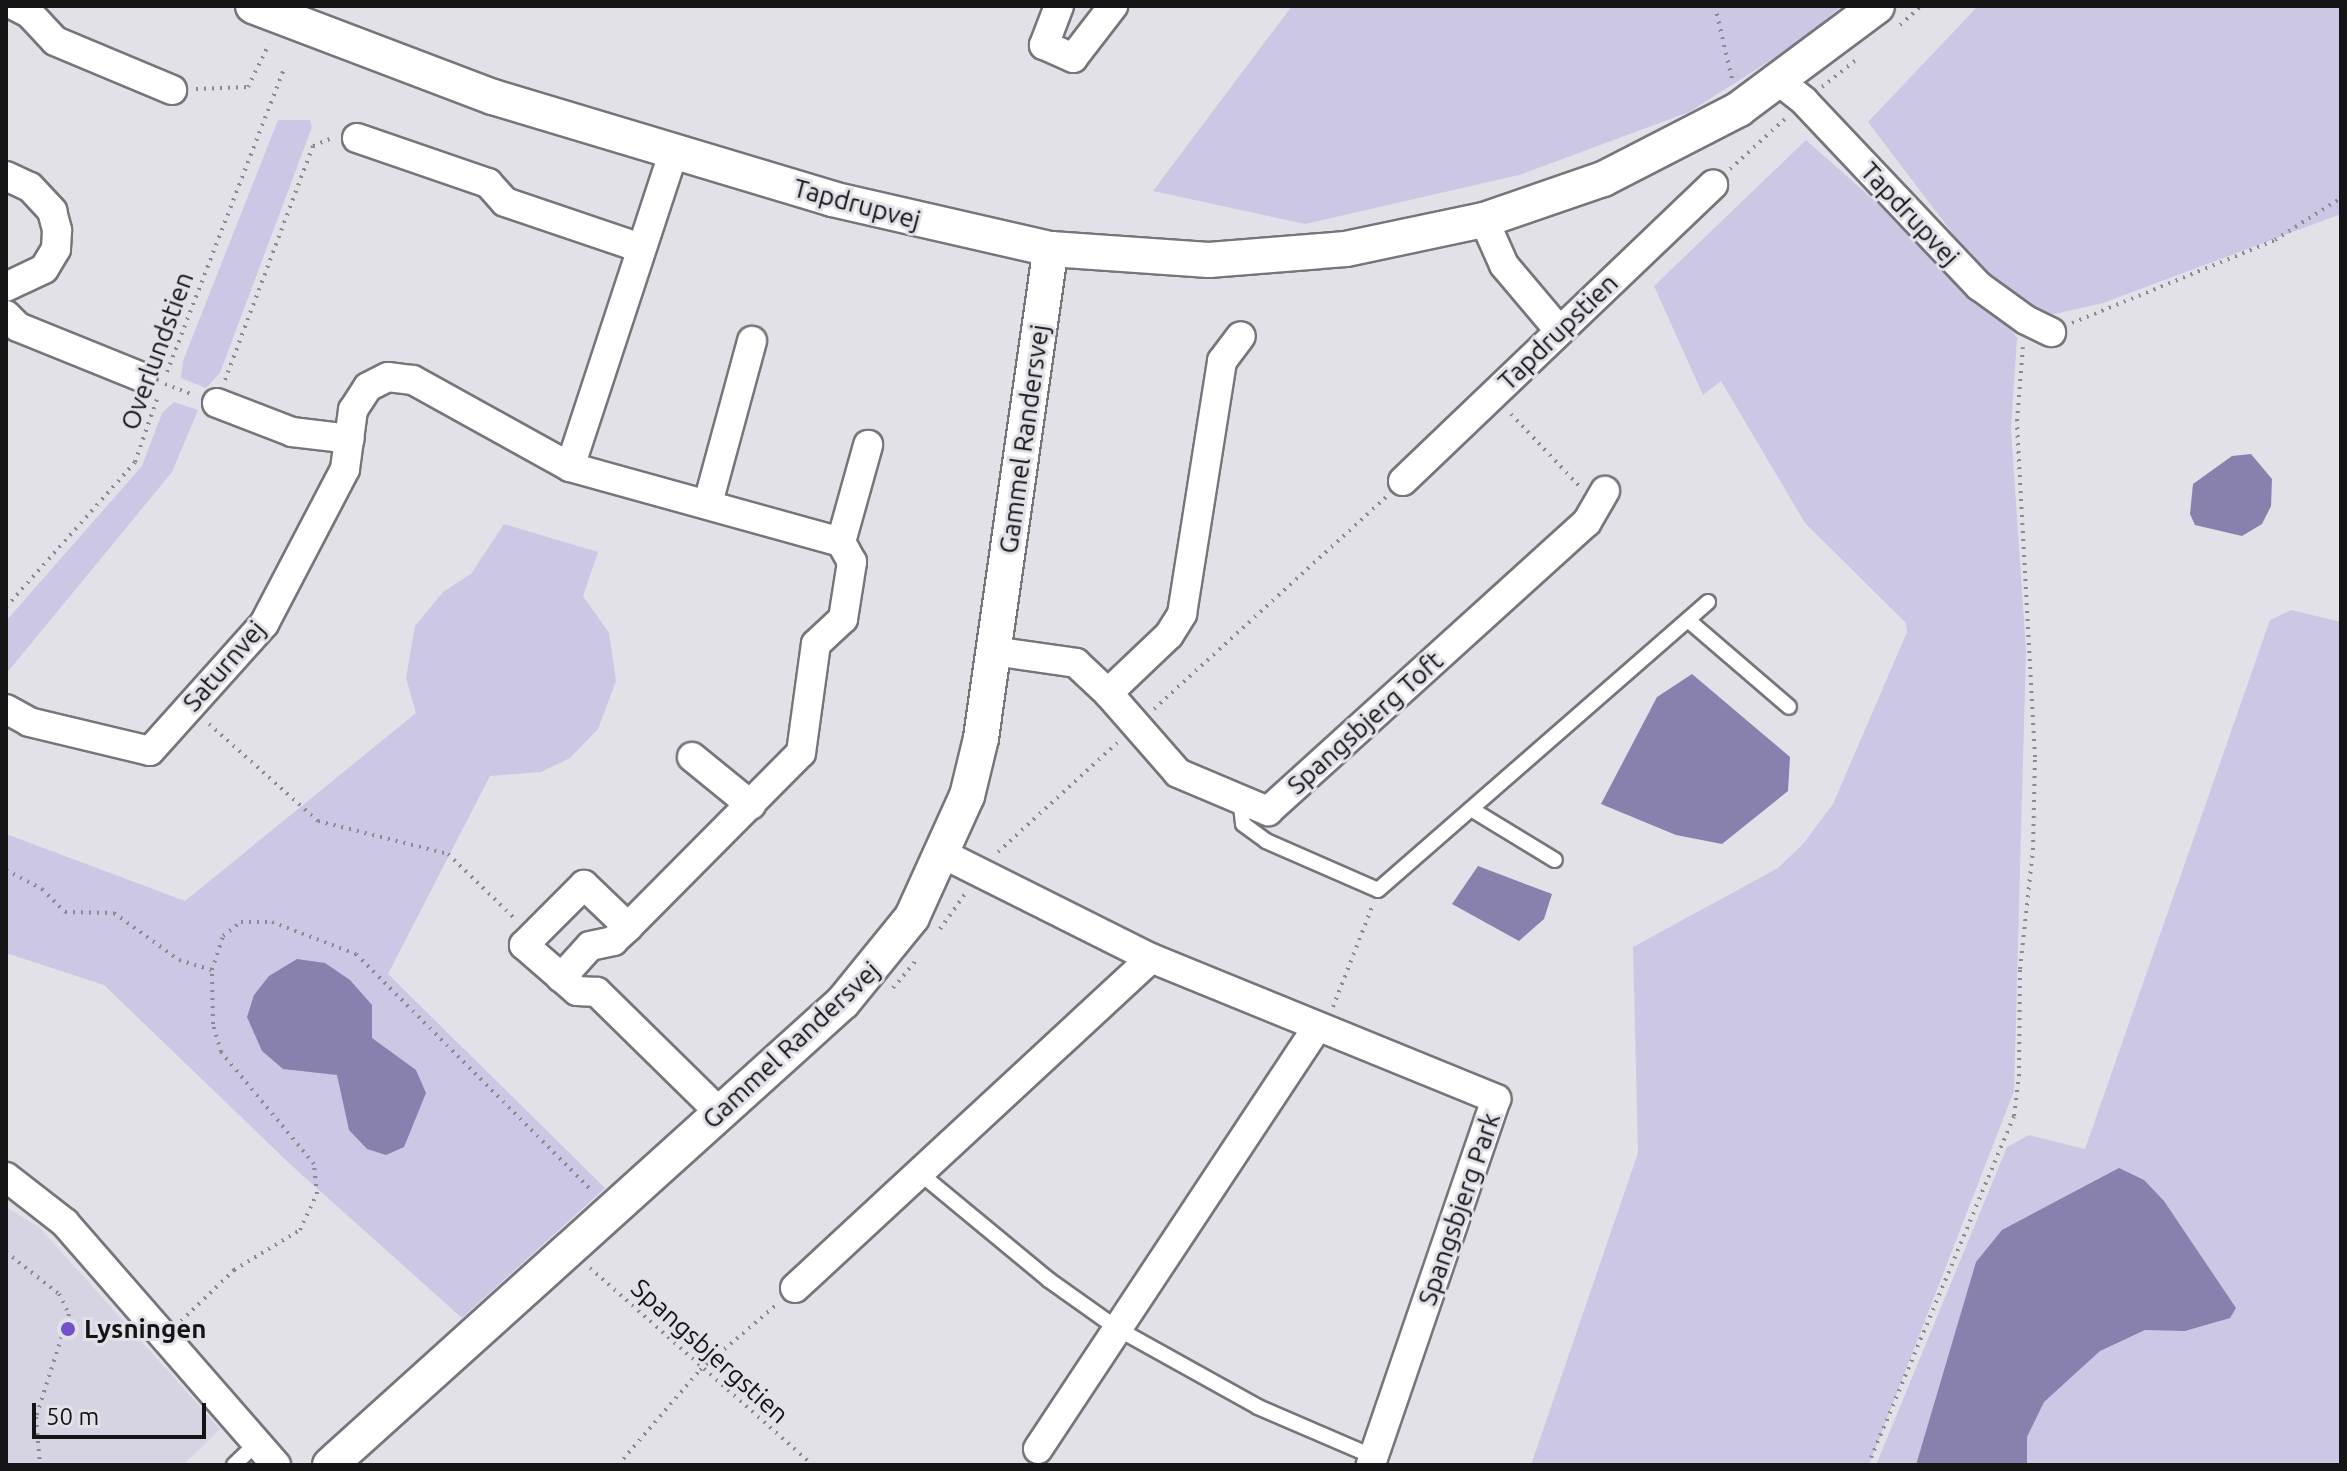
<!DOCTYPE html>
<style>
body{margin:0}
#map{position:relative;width:2347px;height:1471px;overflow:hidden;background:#e2e1e8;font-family:Ubuntu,sans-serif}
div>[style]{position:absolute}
.built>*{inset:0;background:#d6d4e2}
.green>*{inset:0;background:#ccc7e5}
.water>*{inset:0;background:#8880ad}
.path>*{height:4px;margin-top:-2px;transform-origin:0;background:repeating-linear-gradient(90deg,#8b8a8f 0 2px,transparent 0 8px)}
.roads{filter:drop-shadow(2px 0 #76757c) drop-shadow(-2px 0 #76757c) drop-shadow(0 2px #76757c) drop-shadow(0 -2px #76757c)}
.service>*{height:14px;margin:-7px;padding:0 7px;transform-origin:7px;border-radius:7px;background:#fff}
.minor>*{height:28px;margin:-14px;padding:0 14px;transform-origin:14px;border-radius:14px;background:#fff}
.tertiary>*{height:34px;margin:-17px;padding:0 17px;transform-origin:17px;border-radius:17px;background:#fff}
.dots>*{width:22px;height:22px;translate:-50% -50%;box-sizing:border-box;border:4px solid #e2e1e8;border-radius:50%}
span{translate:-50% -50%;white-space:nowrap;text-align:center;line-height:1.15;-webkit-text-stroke:6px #e2e1e8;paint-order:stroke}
.street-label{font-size:26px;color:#141416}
.poi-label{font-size:26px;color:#141416;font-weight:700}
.left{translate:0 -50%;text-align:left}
.frame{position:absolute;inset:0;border:8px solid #141416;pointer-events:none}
.scale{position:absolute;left:32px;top:1403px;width:174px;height:36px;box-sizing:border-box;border:4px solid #141416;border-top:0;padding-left:10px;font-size:24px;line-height:28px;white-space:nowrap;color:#141416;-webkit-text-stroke:6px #e2e1e8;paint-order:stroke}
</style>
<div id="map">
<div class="built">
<i style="clip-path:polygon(6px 1207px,40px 1228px,220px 1429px,183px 1465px,6px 1465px)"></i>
</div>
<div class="green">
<i style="clip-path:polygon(1292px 6px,1841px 6px,1806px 38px,1689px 112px,1519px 175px,1305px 224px,1153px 191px)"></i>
<i style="clip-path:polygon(1978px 6px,2341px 6px,2341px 214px,2103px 303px,2046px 316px,1991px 284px,1868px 122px)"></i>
<i style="clip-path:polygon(278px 120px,310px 120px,312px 127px,220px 373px,206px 388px,181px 378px,183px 361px)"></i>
<i style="clip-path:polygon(1806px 140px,1998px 310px,2017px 338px,2011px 429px,2026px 650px,2014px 1091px,1869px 1465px,1531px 1465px,1638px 1153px,1633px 947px,1778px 868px,1803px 844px,1833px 804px,1907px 632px,1906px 623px,1805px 523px,1721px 381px,1703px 395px,1654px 286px)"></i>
<i style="clip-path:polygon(174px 402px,198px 410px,172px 472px,6px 674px,6px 621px,142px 466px,162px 413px)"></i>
<i style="clip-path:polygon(504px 524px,598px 552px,583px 596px,609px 633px,616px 681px,598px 729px,570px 758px,541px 772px,490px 776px,388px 974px,605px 1188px,462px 1318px,291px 1165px,104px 985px,6px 953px,6px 834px,185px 901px,416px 713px,406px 678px,415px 626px,443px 592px,471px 574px)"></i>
<i style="clip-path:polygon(2291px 610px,2341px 622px,2341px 1465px,1876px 1465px,2007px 1147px,2029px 1135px,2085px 1149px,2270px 620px)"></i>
</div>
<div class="water">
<i style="clip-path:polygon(2251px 454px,2272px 479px,2271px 506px,2262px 524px,2242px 536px,2195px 525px,2190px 514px,2193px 484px,2232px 456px)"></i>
<i style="clip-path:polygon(1692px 674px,1790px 757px,1788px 791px,1722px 844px,1676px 835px,1601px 804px,1657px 697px)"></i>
<i style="clip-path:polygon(1478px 866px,1552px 894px,1544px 919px,1519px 941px,1452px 904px)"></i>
<i style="clip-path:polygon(297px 959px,325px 963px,350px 980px,372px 1005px,372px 1038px,416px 1070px,426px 1093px,404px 1147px,386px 1155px,367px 1149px,349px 1130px,337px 1075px,283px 1069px,262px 1051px,247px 1017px,254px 995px,269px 976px)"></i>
<i style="clip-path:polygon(2119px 1168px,2144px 1180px,2164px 1201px,2236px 1308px,2230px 1318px,2185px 1331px,2145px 1330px,2100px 1351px,2044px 1402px,2027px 1437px,2027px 1465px,1916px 1465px,1976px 1262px,2002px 1230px)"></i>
</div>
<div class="path">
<i style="left:1715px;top:6px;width:75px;rotate:76.9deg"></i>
<i style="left:1900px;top:25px;width:28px;rotate:-42deg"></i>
<i style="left:1822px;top:87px;width:43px;rotate:-38.5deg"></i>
<i style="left:196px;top:89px;width:52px;rotate:-2.2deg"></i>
<i style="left:248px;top:87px;width:48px;rotate:-64deg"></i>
<i style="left:1730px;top:169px;width:74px;rotate:-42.3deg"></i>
<i style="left:2072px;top:323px;width:219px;rotate:-22.2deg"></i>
<i style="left:2275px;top:240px;width:78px;rotate:-32.5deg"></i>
<i style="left:167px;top:372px;width:323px;rotate:-68.9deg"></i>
<i style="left:225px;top:380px;width:250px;rotate:-69.4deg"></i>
<i style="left:313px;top:146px;width:21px;rotate:-23deg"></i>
<i style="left:165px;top:384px;width:31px;rotate:21deg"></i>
<i style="left:1511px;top:414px;width:99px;rotate:46.6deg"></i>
<i style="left:6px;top:607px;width:194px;rotate:-48.3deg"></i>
<i style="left:135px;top:462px;width:67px;rotate:-70.8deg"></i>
<i style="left:1154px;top:709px;width:316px;rotate:-42.4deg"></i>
<i style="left:209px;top:724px;width:146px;rotate:41.7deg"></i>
<i style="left:318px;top:821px;width:134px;rotate:14.2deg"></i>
<i style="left:448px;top:854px;width:95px;rotate:44.1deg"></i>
<i style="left:998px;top:852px;width:163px;rotate:-42.5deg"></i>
<i style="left:6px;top:870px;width:41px;rotate:27.8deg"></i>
<i style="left:42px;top:889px;width:33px;rotate:45deg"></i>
<i style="left:65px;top:912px;width:49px;rotate:1.2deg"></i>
<i style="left:114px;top:913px;width:80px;rotate:35.9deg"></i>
<i style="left:179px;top:960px;width:34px;rotate:17deg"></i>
<i style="left:940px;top:929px;width:43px;rotate:-54.5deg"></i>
<i style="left:893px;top:988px;width:39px;rotate:-50deg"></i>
<i style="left:1333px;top:1007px;width:107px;rotate:-68.7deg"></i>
<i style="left:6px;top:1252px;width:68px;rotate:38.4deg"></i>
<i style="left:59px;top:1294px;width:22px;rotate:63deg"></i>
<i style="left:69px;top:1314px;width:108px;rotate:107.8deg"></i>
<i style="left:36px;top:1417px;width:48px;rotate:85.2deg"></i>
<i style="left:590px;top:1268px;width:298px;rotate:41.5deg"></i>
<i style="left:181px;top:1321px;width:74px;rotate:-43.9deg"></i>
<i style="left:234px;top:1270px;width:77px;rotate:-31.2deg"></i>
<i style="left:300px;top:1230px;width:40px;rotate:-65deg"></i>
<i style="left:317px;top:1194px;width:30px;rotate:-96deg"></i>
<i style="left:314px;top:1164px;width:146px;rotate:-129.7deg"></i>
<i style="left:221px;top:1052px;width:29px;rotate:-106deg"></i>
<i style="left:213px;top:1024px;width:54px;rotate:-91.1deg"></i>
<i style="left:212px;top:970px;width:36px;rotate:-72deg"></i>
<i style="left:223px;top:936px;width:23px;rotate:-38deg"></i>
<i style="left:241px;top:922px;width:31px"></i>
<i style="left:272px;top:922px;width:90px;rotate:20.9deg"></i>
<i style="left:356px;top:954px;width:336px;rotate:45.1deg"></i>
<i style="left:618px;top:1465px;width:125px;rotate:-49.2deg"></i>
<i style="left:700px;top:1370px;width:100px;rotate:-40.5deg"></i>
<i style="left:1868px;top:1465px;width:378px;rotate:-67.3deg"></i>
<i style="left:2014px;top:1116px;width:40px;rotate:-82.9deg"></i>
<i style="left:2019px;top:1076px;width:107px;rotate:-89.5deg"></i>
<i style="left:2020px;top:969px;width:120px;rotate:-83.8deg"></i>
<i style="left:2033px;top:850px;width:93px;rotate:-88.8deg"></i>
<i style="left:2035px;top:757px;width:336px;rotate:-93.1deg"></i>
<i style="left:2017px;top:421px;width:74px;rotate:-85.4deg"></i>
</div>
<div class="roads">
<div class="service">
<i style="left:1688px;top:620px;width:133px;rotate:40.7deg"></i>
<i style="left:1240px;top:799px;width:25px;rotate:83deg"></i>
<i style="left:1243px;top:824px;width:29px;rotate:36deg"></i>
<i style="left:1266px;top:841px;width:122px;rotate:23.6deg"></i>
<i style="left:1378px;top:890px;width:438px;rotate:-41.1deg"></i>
<i style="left:1471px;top:809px;width:98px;rotate:31.3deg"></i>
<i style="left:921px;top:1174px;width:166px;rotate:39.6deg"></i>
<i style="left:1049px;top:1280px;width:85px;rotate:35.4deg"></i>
<i style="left:1118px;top:1329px;width:160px;rotate:29.1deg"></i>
<i style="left:1258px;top:1407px;width:126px;rotate:23.3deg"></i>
<i style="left:234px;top:1465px;width:32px;rotate:-44deg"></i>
</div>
<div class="minor">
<i style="left:15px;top:6px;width:16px;rotate:27deg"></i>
<i style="left:29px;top:13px;width:38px;rotate:47deg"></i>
<i style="left:55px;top:41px;width:127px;rotate:22.7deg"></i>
<i style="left:1059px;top:6px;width:42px;rotate:111deg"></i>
<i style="left:1044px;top:45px;width:32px;rotate:24deg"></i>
<i style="left:1073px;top:58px;width:66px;rotate:-52.4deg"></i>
<i style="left:1780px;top:82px;width:31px;rotate:38deg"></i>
<i style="left:1804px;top:101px;width:255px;rotate:46.6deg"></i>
<i style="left:1979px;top:286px;width:58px;rotate:35.9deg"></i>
<i style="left:2026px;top:320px;width:28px;rotate:26deg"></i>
<i style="left:357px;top:138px;width:139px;rotate:19deg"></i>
<i style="left:488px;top:183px;width:25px;rotate:48deg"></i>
<i style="left:505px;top:202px;width:144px;rotate:18.7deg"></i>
<i style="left:6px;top:176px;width:26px;rotate:25deg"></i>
<i style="left:30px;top:187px;width:33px;rotate:47deg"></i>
<i style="left:52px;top:211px;width:20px;rotate:75deg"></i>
<i style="left:57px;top:230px;width:19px;rotate:93deg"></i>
<i style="left:56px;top:249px;width:23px;rotate:121deg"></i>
<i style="left:44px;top:269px;width:42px;rotate:154.7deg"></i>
<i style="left:1484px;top:220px;width:49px;rotate:66deg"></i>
<i style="left:1504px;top:265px;width:85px;rotate:49.8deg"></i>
<i style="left:6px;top:315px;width:17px;rotate:45deg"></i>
<i style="left:18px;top:327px;width:134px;rotate:22deg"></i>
<i style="left:217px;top:403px;width:80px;rotate:21.1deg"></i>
<i style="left:292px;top:432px;width:58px;rotate:6.9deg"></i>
<i style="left:570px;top:467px;width:330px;rotate:-71.8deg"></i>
<i style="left:1403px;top:481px;width:429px;rotate:-43.7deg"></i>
<i style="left:708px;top:503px;width:168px;rotate:-74.8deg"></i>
<i style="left:993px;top:651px;width:84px;rotate:8.2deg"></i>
<i style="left:1076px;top:663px;width:44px;rotate:43.2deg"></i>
<i style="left:1108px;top:693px;width:84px;rotate:-43.6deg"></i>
<i style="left:1169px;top:635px;width:25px;rotate:-58deg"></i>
<i style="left:1182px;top:614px;width:256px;rotate:-81deg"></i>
<i style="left:1222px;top:361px;width:31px;rotate:-53deg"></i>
<i style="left:1108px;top:693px;width:106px;rotate:48.8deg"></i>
<i style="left:1178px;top:773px;width:98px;rotate:22.9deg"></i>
<i style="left:1268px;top:811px;width:430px;rotate:-42.2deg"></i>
<i style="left:1587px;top:522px;width:36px;rotate:-60deg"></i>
<i style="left:6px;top:709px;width:26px;rotate:29deg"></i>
<i style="left:29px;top:722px;width:124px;rotate:13.5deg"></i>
<i style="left:150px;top:751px;width:171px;rotate:-48.1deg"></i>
<i style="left:264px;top:624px;width:175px;rotate:-62.4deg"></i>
<i style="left:345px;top:469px;width:60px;rotate:-82.3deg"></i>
<i style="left:353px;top:410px;width:27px;rotate:-57deg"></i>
<i style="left:368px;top:387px;width:22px;rotate:-27deg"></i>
<i style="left:388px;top:377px;width:25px;rotate:7deg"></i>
<i style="left:413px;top:380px;width:179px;rotate:29deg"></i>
<i style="left:570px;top:467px;width:281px;rotate:15.5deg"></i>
<i style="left:692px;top:757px;width:76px;rotate:39.1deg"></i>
<i style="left:945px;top:855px;width:230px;rotate:26.6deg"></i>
<i style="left:1151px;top:958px;width:373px;rotate:22.2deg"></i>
<i style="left:1496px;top:1099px;width:387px;rotate:108.9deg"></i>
<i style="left:628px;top:927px;width:61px;rotate:-136.3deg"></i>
<i style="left:584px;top:885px;width:85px;rotate:135deg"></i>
<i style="left:524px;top:945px;width:70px;rotate:41deg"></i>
<i style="left:577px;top:991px;width:20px;rotate:3deg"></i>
<i style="left:597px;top:992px;width:173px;rotate:44.5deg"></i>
<i style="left:561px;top:978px;width:43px;rotate:-47.8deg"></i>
<i style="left:590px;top:946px;width:24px;rotate:-12deg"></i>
<i style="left:613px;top:941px;width:21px;rotate:-43deg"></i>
<i style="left:628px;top:927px;width:245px;rotate:-45.2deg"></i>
<i style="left:801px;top:753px;width:110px;rotate:-82.2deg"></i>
<i style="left:816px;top:644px;width:37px;rotate:-43deg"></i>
<i style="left:843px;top:619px;width:58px;rotate:-81deg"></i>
<i style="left:852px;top:562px;width:23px;rotate:-119deg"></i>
<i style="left:841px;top:542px;width:101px;rotate:-74.4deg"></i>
<i style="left:6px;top:1177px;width:75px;rotate:37.9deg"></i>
<i style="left:65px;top:1223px;width:321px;rotate:48.9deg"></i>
<i style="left:795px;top:1288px;width:485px;rotate:-42.8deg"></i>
<i style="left:1038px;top:1449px;width:504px;rotate:-56.5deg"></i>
</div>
<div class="tertiary">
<i style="left:253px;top:6px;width:257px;rotate:20.8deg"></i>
<i style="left:493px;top:97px;width:354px;rotate:16.7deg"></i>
<i style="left:832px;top:199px;width:225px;rotate:12.9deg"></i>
<i style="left:1051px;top:249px;width:158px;rotate:4deg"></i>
<i style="left:1209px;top:260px;width:137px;rotate:-4.6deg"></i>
<i style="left:1346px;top:249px;width:141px;rotate:-11.9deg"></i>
<i style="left:1484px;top:220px;width:126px;rotate:-19deg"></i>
<i style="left:1603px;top:179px;width:153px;rotate:-27.2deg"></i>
<i style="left:1739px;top:109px;width:172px;rotate:-36.7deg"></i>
<i style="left:330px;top:1465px;width:691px;rotate:-42.07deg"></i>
<i style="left:843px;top:1002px;width:109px;rotate:-50.9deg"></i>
<i style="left:912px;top:917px;width:133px;rotate:-65.6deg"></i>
<i style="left:967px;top:796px;width:60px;rotate:-76.4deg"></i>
<i style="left:981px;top:738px;width:494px;rotate:-81.9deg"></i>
</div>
</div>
<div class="dots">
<i style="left:68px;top:1329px;background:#7451cb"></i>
</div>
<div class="street-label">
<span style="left:857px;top:204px;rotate:15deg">Tapdrupvej</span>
<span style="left:1910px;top:214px;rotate:47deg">Tapdrupvej</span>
<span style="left:1558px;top:332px;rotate:-44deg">Tapdrupstien</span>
<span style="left:157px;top:351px;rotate:-70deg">Overlundstien</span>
<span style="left:1024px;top:439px;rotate:-82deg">Gammel Randersvej</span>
<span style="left:224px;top:666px;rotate:-49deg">Saturnvej</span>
<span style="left:1365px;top:723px;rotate:-42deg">Spangsbjerg Toft</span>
<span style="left:791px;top:1045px;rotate:-43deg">Gammel Randersvej</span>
<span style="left:1459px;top:1209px;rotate:-71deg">Spangsbjerg Park</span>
<span style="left:710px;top:1351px;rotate:42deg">Spangsbjergstien</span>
</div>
<div class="poi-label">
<span class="left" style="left:84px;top:1329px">Lysningen</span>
</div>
<div class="frame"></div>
<div class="scale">50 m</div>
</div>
